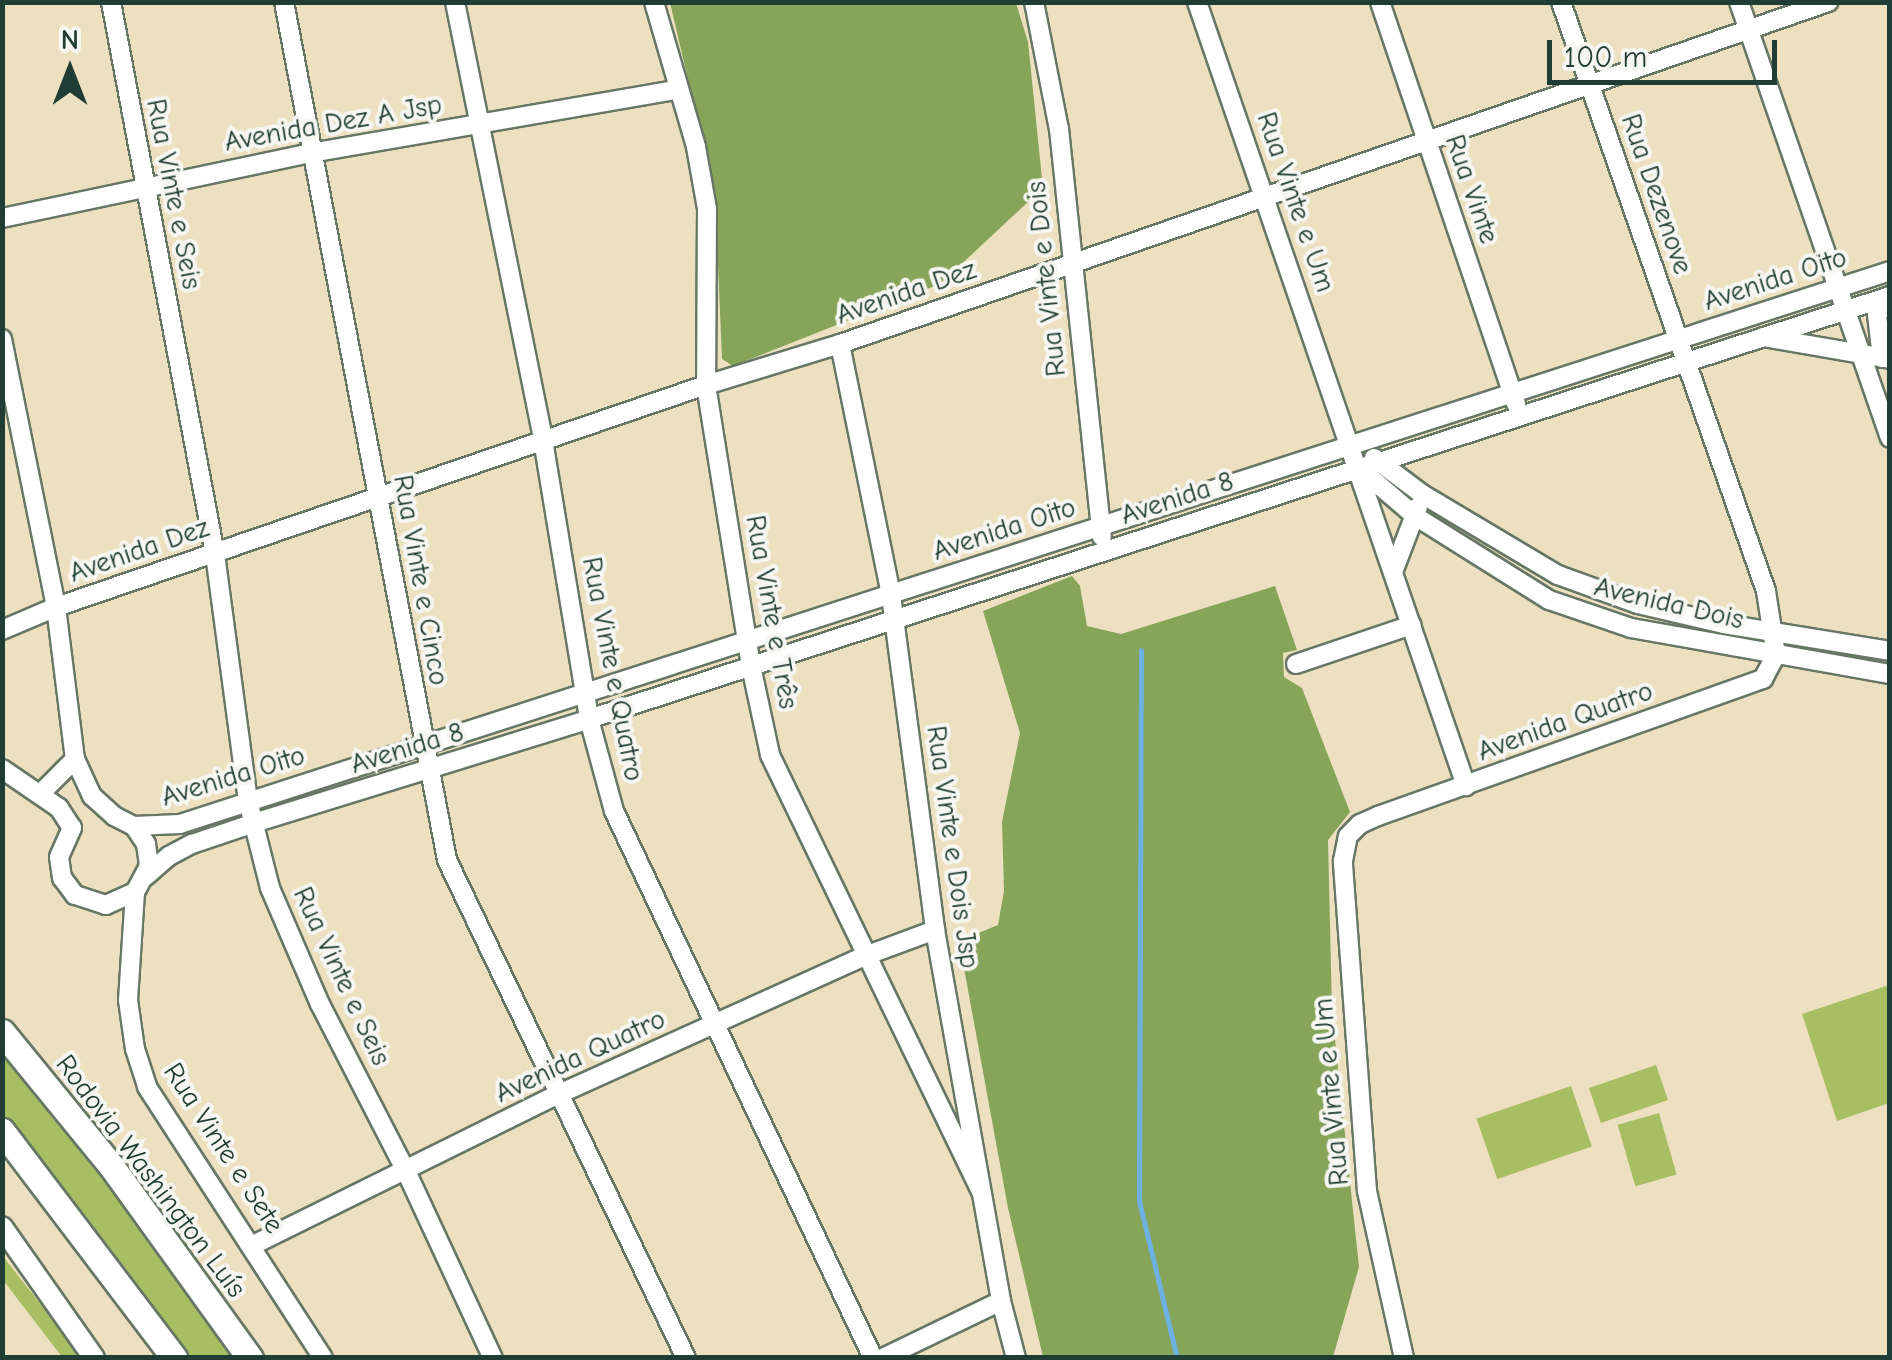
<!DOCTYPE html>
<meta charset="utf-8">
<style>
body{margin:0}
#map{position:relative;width:1892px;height:1360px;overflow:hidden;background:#ede0c1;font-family:"Comic Neue",sans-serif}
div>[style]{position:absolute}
.green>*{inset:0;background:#a8be63;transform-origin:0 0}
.forest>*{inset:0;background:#86a559}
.stream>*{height:5px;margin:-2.5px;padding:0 2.5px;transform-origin:2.5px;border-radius:2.5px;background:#6eb2e3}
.roads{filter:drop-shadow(2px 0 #677665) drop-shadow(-2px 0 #677665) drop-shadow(0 2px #677665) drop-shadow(0 -2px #677665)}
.minor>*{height:18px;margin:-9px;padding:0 9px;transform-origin:9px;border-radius:9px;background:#fff}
.major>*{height:20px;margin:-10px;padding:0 10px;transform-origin:10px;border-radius:10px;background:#fff}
.highway>*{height:25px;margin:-12.5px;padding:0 12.5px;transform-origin:12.5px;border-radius:12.5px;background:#fff}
span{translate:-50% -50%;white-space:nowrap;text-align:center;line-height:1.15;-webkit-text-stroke:8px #f6f6f2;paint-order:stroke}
.street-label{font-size:28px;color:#1f3d34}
.frame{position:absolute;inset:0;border:5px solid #1f3d34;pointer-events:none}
.north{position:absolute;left:20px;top:20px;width:100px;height:100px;-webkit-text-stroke:8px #f6f6f2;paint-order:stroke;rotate:0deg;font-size:28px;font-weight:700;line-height:40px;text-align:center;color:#1f3d34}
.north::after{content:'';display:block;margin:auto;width:35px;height:45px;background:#1f3d34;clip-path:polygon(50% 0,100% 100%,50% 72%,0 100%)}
.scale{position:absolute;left:1547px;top:40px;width:230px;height:45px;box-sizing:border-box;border:5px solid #1f3d34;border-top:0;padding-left:12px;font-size:30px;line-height:35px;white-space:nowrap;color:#1f3d34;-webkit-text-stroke:8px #f6f6f2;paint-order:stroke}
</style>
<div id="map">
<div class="green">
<i style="clip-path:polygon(1889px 985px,1889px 1103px,1837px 1121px,1802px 1014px)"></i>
<i style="clip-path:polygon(2px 1047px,161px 1250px,239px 1357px,187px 1357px,3px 1120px)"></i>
<i style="left:1656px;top:1065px;width:37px;height:71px;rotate:71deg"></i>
<i style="left:1571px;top:1086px;width:64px;height:100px;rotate:71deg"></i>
<i style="left:1659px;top:1113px;width:64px;height:43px;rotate:74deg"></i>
<i style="clip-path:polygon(2px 1255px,82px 1357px,62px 1357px,3px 1280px)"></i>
</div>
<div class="forest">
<i style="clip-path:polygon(670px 3px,1016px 3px,1028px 42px,1043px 188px,940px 284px,733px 366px,722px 359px,715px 193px)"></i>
<i style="clip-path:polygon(1072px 576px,1080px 586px,1087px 626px,1121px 634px,1275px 586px,1297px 650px,1283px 653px,1284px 677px,1302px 688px,1350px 812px,1328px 840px,1332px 1011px,1359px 1267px,1333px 1357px,1043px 1357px,1008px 1208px,959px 941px,998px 925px,1004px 891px,1002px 822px,1020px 733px,983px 611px)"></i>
</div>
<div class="stream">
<i style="left:1141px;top:650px;width:551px;rotate:90.21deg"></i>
<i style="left:1139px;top:1201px;width:162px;rotate:76.4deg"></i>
</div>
<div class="roads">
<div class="minor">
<i style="left:111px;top:2px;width:562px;rotate:79.33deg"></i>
<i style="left:215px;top:554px;width:249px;rotate:82.4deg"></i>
<i style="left:248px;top:801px;width:90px;rotate:75.8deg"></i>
<i style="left:270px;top:888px;width:126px;rotate:66.7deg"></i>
<i style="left:320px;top:1004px;width:188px;rotate:62.8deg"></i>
<i style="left:406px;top:1171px;width:206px;rotate:65.1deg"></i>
<i style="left:284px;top:2px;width:873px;rotate:79.24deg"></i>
<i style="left:447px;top:860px;width:552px;rotate:64.36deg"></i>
<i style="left:455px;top:2px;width:447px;rotate:78.6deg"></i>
<i style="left:543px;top:440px;width:283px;rotate:80.6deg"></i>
<i style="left:589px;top:719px;width:95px;rotate:74.8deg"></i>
<i style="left:614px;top:811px;width:605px;rotate:64.66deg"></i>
<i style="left:654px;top:2px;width:151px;rotate:73.8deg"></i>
<i style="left:696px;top:147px;width:63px;rotate:79.9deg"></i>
<i style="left:707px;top:209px;width:176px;rotate:90.3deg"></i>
<i style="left:706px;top:385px;width:285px;rotate:80.9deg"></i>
<i style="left:751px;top:666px;width:91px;rotate:77.9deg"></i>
<i style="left:770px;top:755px;width:484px;rotate:64.2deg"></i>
<i style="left:1034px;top:2px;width:129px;rotate:78.9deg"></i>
<i style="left:1059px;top:129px;width:410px;rotate:84deg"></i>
<i style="left:1197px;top:2px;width:829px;rotate:71.06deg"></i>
<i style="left:1380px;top:2px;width:424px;rotate:71.3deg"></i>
<i style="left:1739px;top:2px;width:461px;rotate:70.9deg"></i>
<i style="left:2px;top:218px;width:315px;rotate:-11.9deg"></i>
<i style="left:310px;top:153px;width:371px;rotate:-9.8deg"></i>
<i style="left:1763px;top:337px;width:129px;rotate:9.8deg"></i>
<i style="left:2px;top:339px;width:273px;rotate:78.6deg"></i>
<i style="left:56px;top:607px;width:153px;rotate:82.9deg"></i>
<i style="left:75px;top:759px;width:41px;rotate:65.3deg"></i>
<i style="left:92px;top:796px;width:30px;rotate:42deg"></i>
<i style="left:114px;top:816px;width:22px;rotate:27deg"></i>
<i style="left:134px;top:826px;width:22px;rotate:56deg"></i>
<i style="left:146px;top:844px;width:22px;rotate:82deg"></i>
<i style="left:149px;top:866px;width:30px;rotate:118deg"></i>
<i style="left:135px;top:892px;width:32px;rotate:156deg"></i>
<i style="left:106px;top:905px;width:33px;rotate:-162deg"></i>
<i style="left:75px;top:895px;width:21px;rotate:-127deg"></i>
<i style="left:62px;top:878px;width:21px;rotate:-98deg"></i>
<i style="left:59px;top:857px;width:32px;rotate:-66deg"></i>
<i style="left:72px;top:828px;width:24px;rotate:-123deg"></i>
<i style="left:59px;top:808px;width:69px;rotate:-145.6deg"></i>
<i style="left:840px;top:344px;width:256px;rotate:78.5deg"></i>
<i style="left:891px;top:595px;width:338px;rotate:82.5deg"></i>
<i style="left:935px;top:930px;width:377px;rotate:79.9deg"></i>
<i style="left:1001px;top:1301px;width:59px;rotate:75.3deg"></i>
<i style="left:1882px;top:358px;width:43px;rotate:-96.6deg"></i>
<i style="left:1877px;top:315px;width:23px;rotate:-56deg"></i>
<i style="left:1374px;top:458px;width:60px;rotate:36.9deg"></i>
<i style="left:1422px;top:494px;width:158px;rotate:30.8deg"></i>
<i style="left:1558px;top:575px;width:85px;rotate:19.9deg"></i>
<i style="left:1638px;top:604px;width:88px;rotate:13.1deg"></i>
<i style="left:1724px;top:624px;width:168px;rotate:9.2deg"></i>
<i style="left:1359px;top:468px;width:74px;rotate:40.6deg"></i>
<i style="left:1415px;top:516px;width:158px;rotate:32.1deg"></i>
<i style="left:1549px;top:600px;width:87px;rotate:18.9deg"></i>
<i style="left:1631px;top:628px;width:263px;rotate:10.1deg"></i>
<i style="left:1393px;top:572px;width:70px;rotate:-69deg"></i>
<i style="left:2px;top:630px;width:59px;rotate:-23.1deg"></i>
<i style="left:56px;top:607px;width:687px;rotate:-18.86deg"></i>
<i style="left:706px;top:385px;width:140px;rotate:-17deg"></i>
<i style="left:840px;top:344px;width:1046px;rotate:-19.09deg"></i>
<i style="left:1296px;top:664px;width:122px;rotate:-18.6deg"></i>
<i style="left:41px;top:793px;width:48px;rotate:-45deg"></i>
<i style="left:134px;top:826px;width:46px;rotate:-2.5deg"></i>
<i style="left:180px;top:824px;width:1797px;rotate:-17.92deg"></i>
<i style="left:146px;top:876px;width:30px;rotate:-41deg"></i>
<i style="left:169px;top:856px;width:26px;rotate:-28deg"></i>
<i style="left:192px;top:844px;width:65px;rotate:-18.7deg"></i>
<i style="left:254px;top:823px;width:351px;rotate:-17.2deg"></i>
<i style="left:589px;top:719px;width:1368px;rotate:-18.01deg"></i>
<i style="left:135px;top:892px;width:108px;rotate:93.7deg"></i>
<i style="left:128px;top:1000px;width:49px;rotate:81.9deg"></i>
<i style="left:135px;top:1049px;width:40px;rotate:72deg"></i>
<i style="left:147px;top:1087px;width:323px;rotate:57deg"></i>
<i style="left:253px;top:1245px;width:341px;rotate:-26.3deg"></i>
<i style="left:559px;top:1094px;width:336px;rotate:-24.3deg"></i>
<i style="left:865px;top:956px;width:75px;rotate:-20.4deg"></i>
<i style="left:883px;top:1358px;width:131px;rotate:-25.8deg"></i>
<i style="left:1404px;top:1358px;width:171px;rotate:-102.5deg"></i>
<i style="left:1367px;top:1191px;width:331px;rotate:-94.2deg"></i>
<i style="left:1343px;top:861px;width:25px;rotate:-79deg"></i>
<i style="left:1348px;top:836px;width:17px;rotate:-45deg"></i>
<i style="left:1360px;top:824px;width:20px;rotate:-24deg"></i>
<i style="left:1378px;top:816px;width:409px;rotate:-19.6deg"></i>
<i style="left:1763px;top:679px;width:27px;rotate:-62deg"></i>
<i style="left:1776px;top:655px;width:65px;rotate:-98.9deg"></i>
<i style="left:1766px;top:591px;width:624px;rotate:-109.19deg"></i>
</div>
<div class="major">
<i style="left:2px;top:1227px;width:160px;rotate:54.9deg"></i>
</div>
<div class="highway">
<i style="left:2px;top:1032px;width:174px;rotate:50.8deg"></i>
<i style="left:112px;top:1167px;width:236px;rotate:54.2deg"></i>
<i style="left:2px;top:1131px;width:285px;rotate:52.8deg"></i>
</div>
</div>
<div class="street-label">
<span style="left:333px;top:123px;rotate:-10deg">Avenida Dez A Jsp</span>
<span style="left:1472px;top:189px;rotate:71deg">Rua Vinte</span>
<span style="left:174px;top:194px;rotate:79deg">Rua Vinte e Seis</span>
<span style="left:1657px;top:194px;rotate:71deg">Rua Dezenove</span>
<span style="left:1296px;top:202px;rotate:71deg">Rua Vinte e Um</span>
<span style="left:1046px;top:279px;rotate:-96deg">Rua Vinte e Dois</span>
<span style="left:1775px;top:279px;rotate:-18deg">Avenida Oito</span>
<span style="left:906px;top:292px;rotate:-19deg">Avenida Dez</span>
<span style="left:1177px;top:498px;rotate:-18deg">Avenida 8</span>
<span style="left:1004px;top:529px;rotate:-18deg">Avenida Oito</span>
<span style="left:139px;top:550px;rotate:-19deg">Avenida Dez</span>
<span style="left:421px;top:580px;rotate:80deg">Rua Vinte e Cinco</span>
<span style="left:1669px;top:603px;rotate:13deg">Avenida Dois</span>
<span style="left:772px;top:612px;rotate:80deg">Rua Vinte e Três</span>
<span style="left:613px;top:669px;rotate:79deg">Rua Vinte e Quatro</span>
<span style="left:1565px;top:721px;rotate:-20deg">Avenida Quatro</span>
<span style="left:407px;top:748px;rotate:-17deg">Avenida 8</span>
<span style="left:233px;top:776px;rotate:-17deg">Avenida Oito</span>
<span style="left:953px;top:847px;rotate:82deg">Rua Vinte e Dois Jsp</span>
<span style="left:342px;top:976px;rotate:65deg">Rua Vinte e Seis</span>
<span style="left:580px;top:1056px;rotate:-25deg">Avenida Quatro</span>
<span style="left:1331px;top:1092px;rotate:-95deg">Rua Vinte e Um</span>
<span style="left:224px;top:1148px;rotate:57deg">Rua Vinte e Sete</span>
<span style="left:151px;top:1176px;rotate:53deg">Rodovia Washington Luís</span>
</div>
<div class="frame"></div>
<div class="north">N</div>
<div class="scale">100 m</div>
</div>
